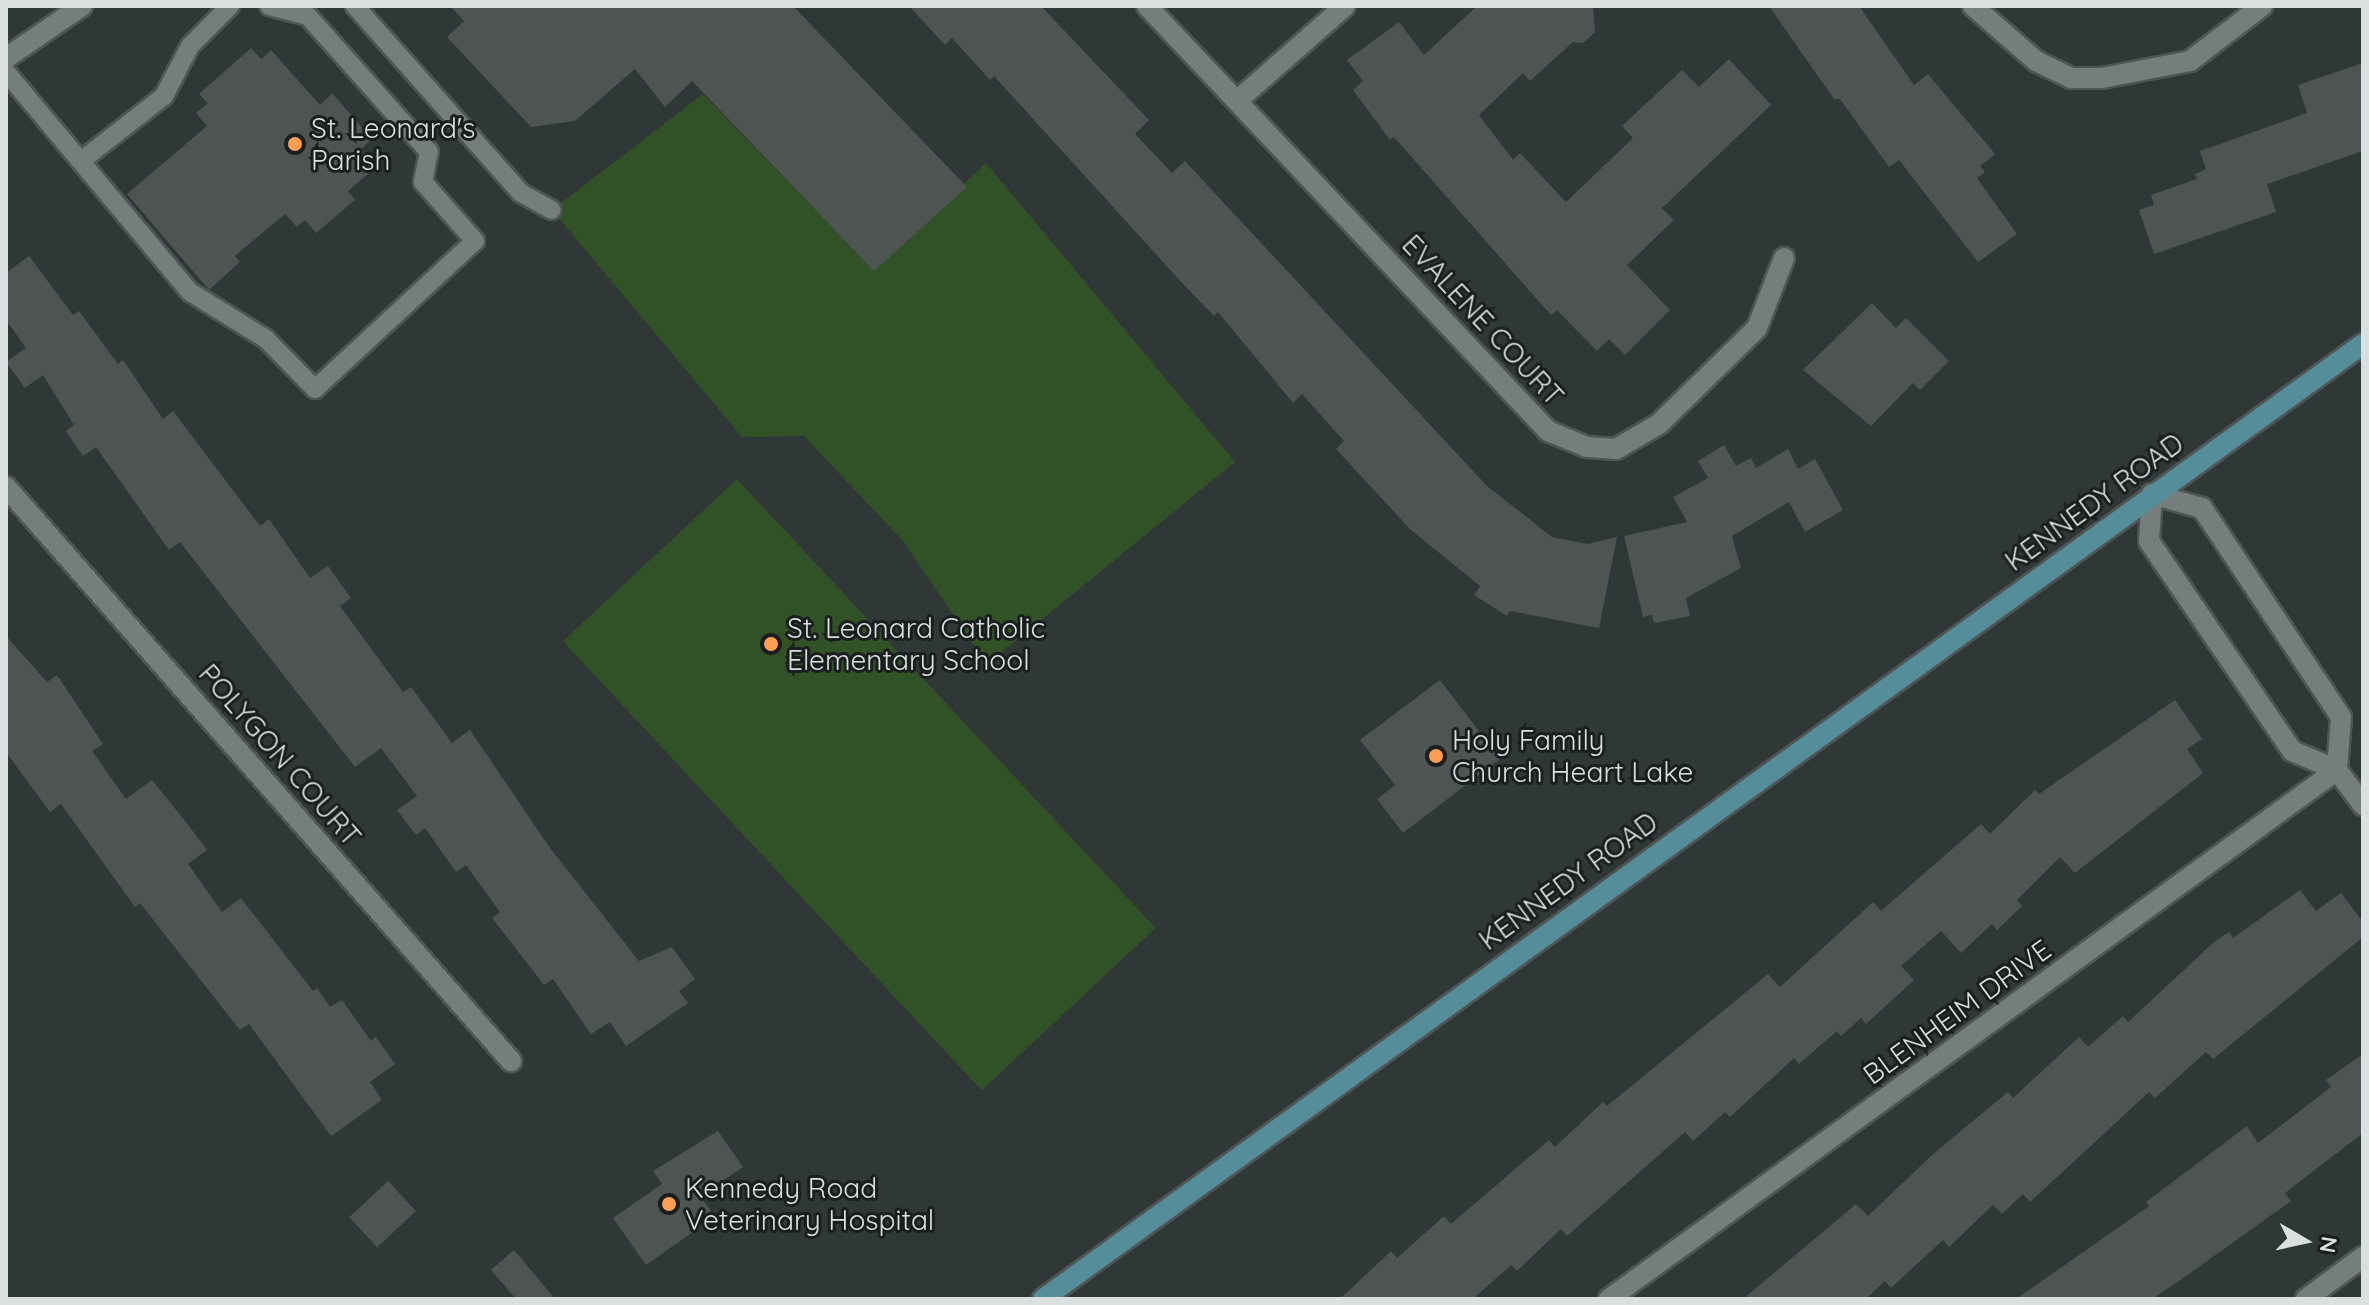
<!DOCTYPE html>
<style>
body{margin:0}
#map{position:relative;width:2369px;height:1305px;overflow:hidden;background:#303737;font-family:Quicksand,sans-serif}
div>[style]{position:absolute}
.green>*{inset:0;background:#315127;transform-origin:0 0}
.building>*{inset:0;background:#4d5451;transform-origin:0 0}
.roads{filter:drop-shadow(2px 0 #4e5554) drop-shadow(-2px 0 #4e5554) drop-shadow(0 2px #4e5554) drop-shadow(0 -2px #4e5554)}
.service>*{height:18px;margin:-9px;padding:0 9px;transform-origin:9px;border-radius:9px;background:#757e7d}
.minor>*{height:20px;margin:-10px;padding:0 10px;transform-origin:10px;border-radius:10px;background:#757e7d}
.tertiary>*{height:20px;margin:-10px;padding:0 10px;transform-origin:10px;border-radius:10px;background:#757e7d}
.secondary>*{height:20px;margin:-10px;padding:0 10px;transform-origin:10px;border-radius:10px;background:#558e9a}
.dots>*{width:22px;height:22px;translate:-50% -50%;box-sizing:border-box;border:4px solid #1a1e1e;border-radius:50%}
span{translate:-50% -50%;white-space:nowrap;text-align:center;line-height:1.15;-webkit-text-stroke:6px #1a1e1e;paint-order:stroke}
.poi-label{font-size:28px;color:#dadfdf}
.left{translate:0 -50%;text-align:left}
.street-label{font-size:28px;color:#dadfdf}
.frame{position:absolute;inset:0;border:8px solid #dadfdf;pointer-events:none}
.north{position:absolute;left:2265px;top:1201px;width:80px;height:80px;-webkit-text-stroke:6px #1a1e1e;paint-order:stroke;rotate:99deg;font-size:22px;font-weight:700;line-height:32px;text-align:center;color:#dadfdf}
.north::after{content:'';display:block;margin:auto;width:28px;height:36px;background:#dadfdf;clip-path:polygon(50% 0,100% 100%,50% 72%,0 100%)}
</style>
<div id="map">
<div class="green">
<i style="clip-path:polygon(703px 94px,874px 270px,986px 163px,1235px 462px,987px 664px,903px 541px,804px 436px,742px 437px,552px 210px)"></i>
<i style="left:737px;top:479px;width:614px;height:238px;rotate:47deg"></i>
</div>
<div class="building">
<i style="clip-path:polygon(450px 6px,793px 6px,967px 187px,874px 271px,692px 81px,665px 107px,635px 69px,575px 121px,531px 127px,447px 37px,464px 21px)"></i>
<i style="clip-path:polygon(909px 6px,1041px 6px,1149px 120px,1135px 134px,1172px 173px,1185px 161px,1487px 486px,1552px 537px,1588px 544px,1617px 537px,1599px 628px,1510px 611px,1507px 616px,1474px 595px,1480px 586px,1410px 529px,1336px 449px,1344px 441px,1302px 394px,1293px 403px,1218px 312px,1214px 316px,1183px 284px,994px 76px,990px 80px,952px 38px,945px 45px)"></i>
<i style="clip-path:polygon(1477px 6px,1593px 6px,1595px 32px,1583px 43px,1573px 42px,1530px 81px,1523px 73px,1479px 115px,1513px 160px,1520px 153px,1566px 202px,1633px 138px,1622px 126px,1682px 70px,1699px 87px,1729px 59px,1771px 105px,1662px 208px,1674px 220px,1627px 265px,1670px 310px,1625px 355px,1609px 339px,1597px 351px,1557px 310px,1551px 315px,1394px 137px,1390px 140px,1353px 90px,1363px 81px,1347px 60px,1399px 22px,1424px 55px)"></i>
<i style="clip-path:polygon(1769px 6px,1859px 6px,1914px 85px,1928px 74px,1995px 154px,1980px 166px,1985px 172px,1977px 178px,2017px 234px,1978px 262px,1899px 160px,1889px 167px,1840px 99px,1834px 99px)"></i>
<i style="clip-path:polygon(251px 48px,261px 59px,271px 50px,320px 105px,332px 93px,372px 139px,361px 149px,376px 167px,348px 191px,355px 200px,316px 233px,305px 220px,297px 227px,285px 214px,235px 256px,240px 262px,209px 290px,127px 194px,207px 126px,196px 113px,208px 103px,199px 94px)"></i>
<i style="clip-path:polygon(2363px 63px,2363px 151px,2267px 184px,2276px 212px,2154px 254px,2139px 210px,2154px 205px,2151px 195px,2197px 179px,2195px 174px,2206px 169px,2200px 151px,2307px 113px,2298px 85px)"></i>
<i style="clip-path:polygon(29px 256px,73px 315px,79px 311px,118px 364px,123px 360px,163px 419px,173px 411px,260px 526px,269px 519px,310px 578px,328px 566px,351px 598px,340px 606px,403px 692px,411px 687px,452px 743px,470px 730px,550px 848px,639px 961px,672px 947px,695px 979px,679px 991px,688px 1003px,626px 1046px,610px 1022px,591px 1034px,553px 979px,544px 985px,492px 918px,500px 912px,466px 865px,456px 872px,425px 828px,416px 835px,397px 810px,417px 796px,381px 748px,355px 767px,180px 542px,169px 550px,96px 447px,83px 456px,66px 431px,74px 425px,43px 375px,25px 388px,6px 362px,26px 348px,6px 320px,6px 273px)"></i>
<i style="clip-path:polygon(1872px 303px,1896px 328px,1906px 318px,1949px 361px,1920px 390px,1913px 383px,1871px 426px,1803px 370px)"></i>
<i style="clip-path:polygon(1724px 445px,1736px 466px,1751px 458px,1756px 468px,1788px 449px,1798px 469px,1815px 459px,1843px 510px,1805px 532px,1789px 502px,1732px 536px,1741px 568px,1686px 598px,1690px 616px,1654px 623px,1652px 615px,1643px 617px,1624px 536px,1687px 522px,1673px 497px,1708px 478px,1698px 461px)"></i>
<i style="clip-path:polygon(6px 636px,47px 682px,57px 675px,103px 744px,92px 751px,126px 799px,152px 780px,186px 822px,207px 850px,188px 864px,222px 912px,241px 898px,313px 991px,317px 988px,330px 1007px,342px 1000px,371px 1041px,376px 1037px,395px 1064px,370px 1082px,382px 1100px,331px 1136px,249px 1024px,240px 1030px,140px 903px,135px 907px,61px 804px,50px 812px,6px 752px)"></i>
<i style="clip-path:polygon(1440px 680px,1500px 759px,1403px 833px,1377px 799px,1395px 785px,1360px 740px)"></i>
<i style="clip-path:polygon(2175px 700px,2202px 739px,2187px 749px,2203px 773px,2075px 873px,2060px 857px,2017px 900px,2022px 906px,1997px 930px,1992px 924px,1961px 953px,1941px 931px,1901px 966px,1914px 980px,1866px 1024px,1861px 1018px,1841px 1036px,1837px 1031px,1799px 1064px,1794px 1058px,1730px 1117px,1725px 1112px,1693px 1141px,1685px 1132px,1567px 1236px,1561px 1229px,1517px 1271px,1511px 1265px,1473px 1299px,1340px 1299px,1391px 1251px,1397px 1258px,1444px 1216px,1451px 1224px,1549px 1140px,1555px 1147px,1603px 1102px,1607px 1106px,1768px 974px,1780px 987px,1873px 902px,1881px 911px,1981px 824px,1990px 834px,2035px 790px,2039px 794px)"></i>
<i style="clip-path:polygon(2300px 890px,2316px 911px,2341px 893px,2363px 922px,2363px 937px,2213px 1059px,2206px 1052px,2155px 1098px,2149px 1092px,2030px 1202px,2023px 1194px,2002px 1214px,1993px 1205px,1949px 1247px,1943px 1240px,1891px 1288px,1885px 1281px,1866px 1299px,1743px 1299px,1856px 1204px,1868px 1216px,1932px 1155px,2008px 1092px,2013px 1098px,2079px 1037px,2088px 1047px,2123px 1016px,2128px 1022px,2214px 942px,2229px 932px,2233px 938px)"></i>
<i style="clip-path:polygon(2363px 1054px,2363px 1133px,2285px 1193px,2291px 1201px,2182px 1279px,2152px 1299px,2016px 1299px,2149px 1206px,2146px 1202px,2247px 1126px,2258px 1143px,2331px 1087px,2326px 1080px)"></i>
<i style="clip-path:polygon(718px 1131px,743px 1167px,700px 1196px,711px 1211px,689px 1227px,693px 1232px,646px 1265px,613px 1218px,662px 1184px,653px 1171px)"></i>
<i style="left:388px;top:1181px;width:41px;height:53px;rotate:47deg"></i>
<i style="clip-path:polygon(514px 1250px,555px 1299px,516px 1299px,491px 1270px)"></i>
</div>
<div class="roads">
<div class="service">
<i style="left:355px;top:6px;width:250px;rotate:48.4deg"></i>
<i style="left:521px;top:193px;width:35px;rotate:29deg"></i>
<i style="left:6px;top:72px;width:287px;rotate:50.1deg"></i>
<i style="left:190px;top:292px;width:89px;rotate:31.7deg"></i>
<i style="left:266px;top:339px;width:70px;rotate:45.6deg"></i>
<i style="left:315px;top:389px;width:218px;rotate:-42.8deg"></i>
<i style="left:475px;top:241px;width:79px;rotate:-131.4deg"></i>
<i style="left:423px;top:182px;width:31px;rotate:-79deg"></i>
<i style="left:429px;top:152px;width:182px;rotate:-131.7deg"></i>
<i style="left:308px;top:16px;width:40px;rotate:-165.6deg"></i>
<i style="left:81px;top:161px;width:105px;rotate:-38.1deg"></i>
<i style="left:164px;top:96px;width:56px;rotate:-62.5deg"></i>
<i style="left:190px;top:46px;width:57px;rotate:-45deg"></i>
</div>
<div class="minor">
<i style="left:1147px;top:6px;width:584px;rotate:46.66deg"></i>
<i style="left:1548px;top:431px;width:42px;rotate:22.3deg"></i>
<i style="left:1587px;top:447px;width:29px;rotate:4deg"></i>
<i style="left:1616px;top:449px;width:50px;rotate:-30.2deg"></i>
<i style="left:1659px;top:424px;width:137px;rotate:-44.4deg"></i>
<i style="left:1757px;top:328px;width:75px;rotate:-68.9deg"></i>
<i style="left:1973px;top:6px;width:84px;rotate:41.1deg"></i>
<i style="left:2036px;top:61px;width:39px;rotate:26deg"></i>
<i style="left:2071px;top:78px;width:31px"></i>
<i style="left:2102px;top:78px;width:90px;rotate:-10.9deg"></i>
<i style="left:2190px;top:61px;width:91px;rotate:-37.4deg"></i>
<i style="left:1238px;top:100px;width:142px;rotate:-41.3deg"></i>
<i style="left:6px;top:487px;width:765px;rotate:48.66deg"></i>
<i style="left:2337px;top:770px;width:53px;rotate:-85.7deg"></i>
<i style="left:2341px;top:717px;width:251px;rotate:-123.6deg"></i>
<i style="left:2202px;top:508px;width:52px;rotate:-164.4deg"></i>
<i style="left:2152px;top:494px;width:47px;rotate:93.7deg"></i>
<i style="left:2149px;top:541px;width:254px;rotate:55.7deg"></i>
<i style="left:2292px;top:751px;width:49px;rotate:22.9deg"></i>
<i style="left:2337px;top:770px;width:44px;rotate:53.4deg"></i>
<i style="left:1609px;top:1299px;width:900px;rotate:-36deg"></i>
<i style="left:2306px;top:1299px;width:71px;rotate:-36.4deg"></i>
</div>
<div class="tertiary">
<i style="left:6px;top:58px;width:92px;rotate:-34.4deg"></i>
</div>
<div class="secondary">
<i style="left:1043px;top:1299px;width:1629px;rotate:-35.89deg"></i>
</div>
</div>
<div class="dots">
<i style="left:295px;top:144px;background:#fc9d53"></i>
<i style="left:771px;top:644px;background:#fc9d53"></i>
<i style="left:1436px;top:756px;background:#fc9d53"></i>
<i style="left:669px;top:1204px;background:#fc9d53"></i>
</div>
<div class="poi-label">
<span class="left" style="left:311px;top:144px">St. Leonard's<br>Parish</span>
<span class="left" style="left:787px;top:644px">St. Leonard Catholic<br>Elementary School</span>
<span class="left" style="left:1452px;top:756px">Holy Family<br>Church Heart Lake</span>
<span class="left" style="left:685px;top:1204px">Kennedy Road<br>Veterinary Hospital</span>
</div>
<div class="street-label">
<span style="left:1483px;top:320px;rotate:47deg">EVALENE COURT</span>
<span style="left:2094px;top:502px;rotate:-36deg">KENNEDY ROAD</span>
<span style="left:280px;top:755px;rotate:49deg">POLYGON COURT</span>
<span style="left:1568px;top:881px;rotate:-36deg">KENNEDY ROAD</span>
<span style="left:1957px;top:1012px;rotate:-36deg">BLENHEIM DRIVE</span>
</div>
<div class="frame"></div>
<div class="north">N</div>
</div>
